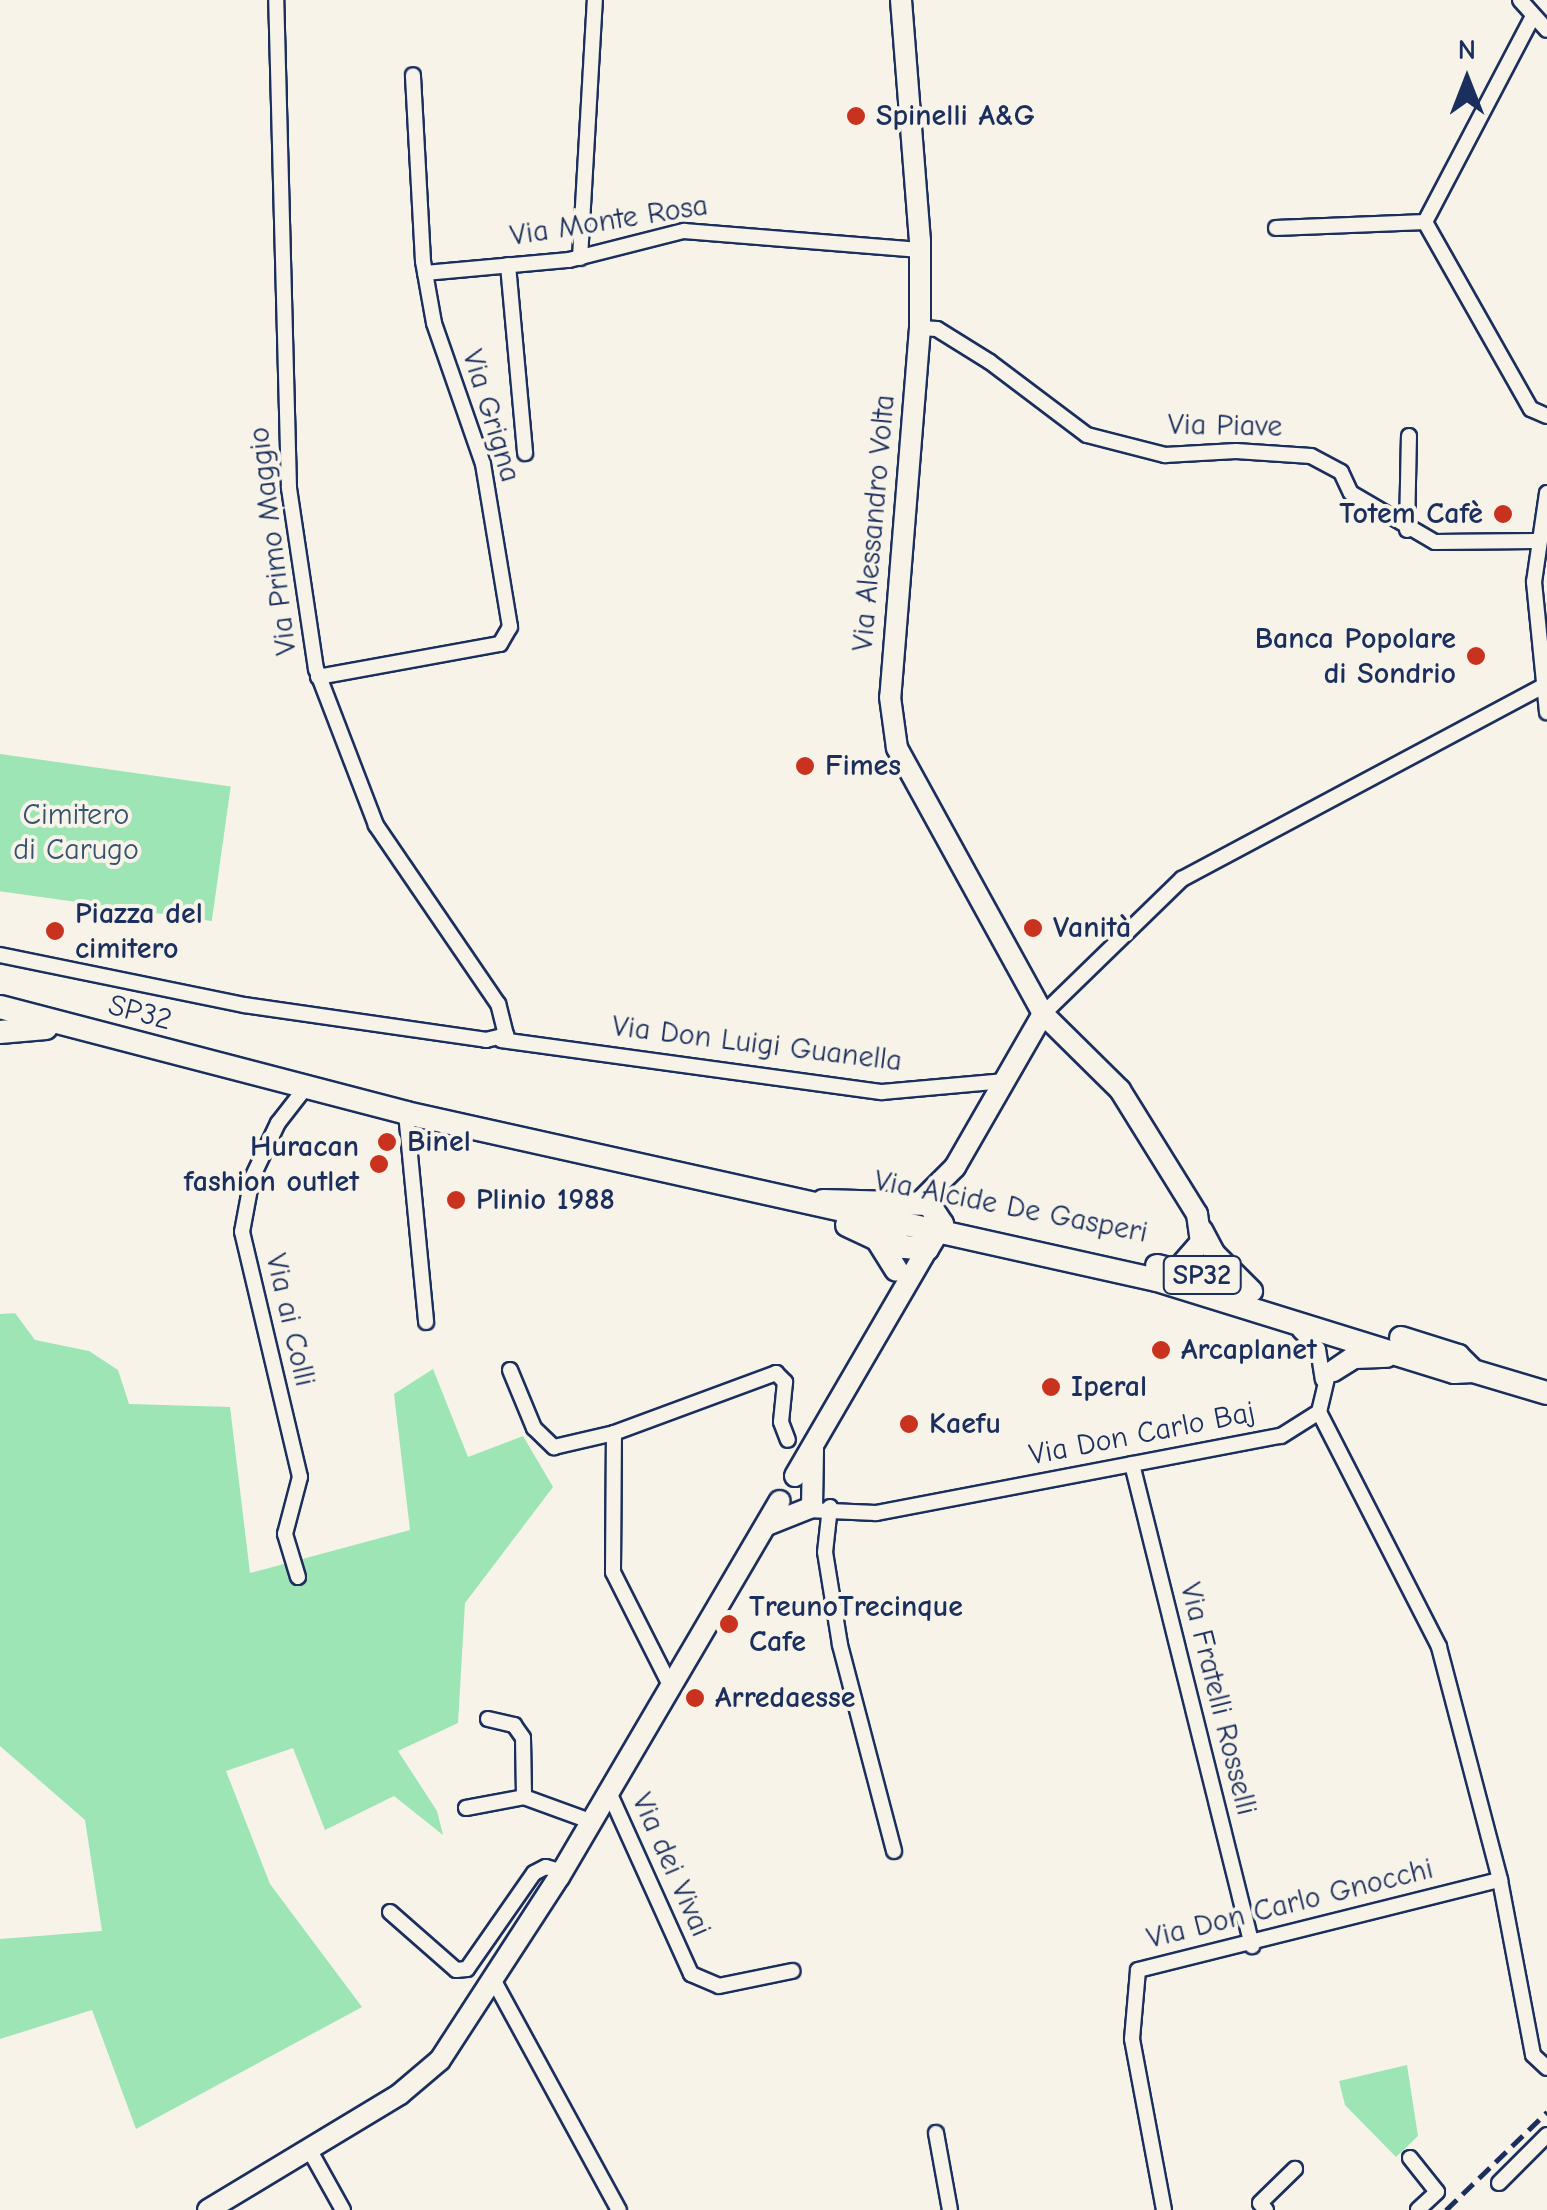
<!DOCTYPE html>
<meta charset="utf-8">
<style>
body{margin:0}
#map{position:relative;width:1547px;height:2210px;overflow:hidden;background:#f7f3e8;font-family:"Comic Neue",sans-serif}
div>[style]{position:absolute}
.green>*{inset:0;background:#9de5b4;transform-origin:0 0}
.roads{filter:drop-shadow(2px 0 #1b2f5e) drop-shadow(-2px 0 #1b2f5e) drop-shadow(0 2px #1b2f5e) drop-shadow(0 -2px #1b2f5e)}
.street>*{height:14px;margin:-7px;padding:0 7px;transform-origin:7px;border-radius:7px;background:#f7f3e8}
.secondary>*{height:20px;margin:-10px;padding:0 10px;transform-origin:10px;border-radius:10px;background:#f7f3e8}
.primary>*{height:22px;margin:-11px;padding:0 11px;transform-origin:11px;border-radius:11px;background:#f7f3e8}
.rail>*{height:5px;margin-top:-2.5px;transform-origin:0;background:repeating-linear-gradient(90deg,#1b2f5e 0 15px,transparent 0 23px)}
.dots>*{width:28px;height:28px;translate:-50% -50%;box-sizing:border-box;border:5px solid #f7f3e8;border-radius:50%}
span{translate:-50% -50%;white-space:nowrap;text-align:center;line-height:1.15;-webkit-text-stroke:8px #f7f3e8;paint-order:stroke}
.shield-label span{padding:2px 8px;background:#f7f3e8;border:2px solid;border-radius:8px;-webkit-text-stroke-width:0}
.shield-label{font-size:28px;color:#1b2f5e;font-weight:700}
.poi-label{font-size:30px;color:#1b2f5e;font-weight:700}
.left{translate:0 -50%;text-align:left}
.right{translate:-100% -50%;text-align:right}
.street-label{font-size:30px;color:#1b2f5e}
.park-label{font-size:30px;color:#35536f}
.north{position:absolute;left:1417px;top:30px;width:100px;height:100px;-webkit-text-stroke:8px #f7f3e8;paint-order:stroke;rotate:0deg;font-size:28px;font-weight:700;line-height:40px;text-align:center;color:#1b2f5e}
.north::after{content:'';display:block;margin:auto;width:35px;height:45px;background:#1b2f5e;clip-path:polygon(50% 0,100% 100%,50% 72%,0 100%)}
</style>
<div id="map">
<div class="green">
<i style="left:0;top:754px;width:233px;height:136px;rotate:8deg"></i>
<i style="clip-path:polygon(15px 1313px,35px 1340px,89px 1351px,118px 1370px,129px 1404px,230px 1407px,250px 1573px,410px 1530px,394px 1394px,433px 1369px,468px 1457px,523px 1436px,553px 1487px,465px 1603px,458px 1723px,398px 1751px,437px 1811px,443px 1835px,394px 1796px,325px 1830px,293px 1748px,226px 1771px,270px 1884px,362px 2007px,136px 2129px,92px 2010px,0 2039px,0 1939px,102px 1931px,85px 1820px,0 1746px,0 1314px)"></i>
<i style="clip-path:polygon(1407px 2065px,1418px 2136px,1396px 2157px,1345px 2105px,1339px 2081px)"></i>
</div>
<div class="roads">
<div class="street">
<i style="left:1520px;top:0;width:40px;rotate:48deg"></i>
<i style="left:1425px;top:222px;width:230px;rotate:-62.3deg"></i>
<i style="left:1276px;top:228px;width:149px;rotate:-2.3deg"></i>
<i style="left:1425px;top:222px;width:215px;rotate:60.5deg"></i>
<i style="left:1531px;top:409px;width:17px;rotate:24deg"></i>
<i style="left:580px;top:258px;width:258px;rotate:-86.7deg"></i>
<i style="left:508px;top:265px;width:189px;rotate:84.8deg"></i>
<i style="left:425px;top:273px;width:145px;rotate:-5.2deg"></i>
<i style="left:569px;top:260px;width:119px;rotate:-14.2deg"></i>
<i style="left:684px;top:231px;width:237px;rotate:4.6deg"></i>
<i style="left:920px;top:328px;width:17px;rotate:3deg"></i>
<i style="left:937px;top:329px;width:62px;rotate:31.9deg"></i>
<i style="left:990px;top:362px;width:121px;rotate:37deg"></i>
<i style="left:1087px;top:435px;width:81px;rotate:14.4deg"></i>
<i style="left:1165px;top:455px;width:71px;rotate:-3.2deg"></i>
<i style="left:1236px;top:451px;width:75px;rotate:3.8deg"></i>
<i style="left:1311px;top:456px;width:34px;rotate:28deg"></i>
<i style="left:1341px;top:472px;width:23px;rotate:65deg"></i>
<i style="left:1351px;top:493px;width:97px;rotate:30.3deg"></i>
<i style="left:1435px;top:542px;width:100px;rotate:-0.6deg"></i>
<i style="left:1547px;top:493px;width:90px;rotate:98.3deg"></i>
<i style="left:1534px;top:582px;width:131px;rotate:84.3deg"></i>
<i style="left:1407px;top:530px;width:94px;rotate:-88.8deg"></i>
<i style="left:318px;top:677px;width:185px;rotate:-10.3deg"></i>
<i style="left:500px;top:644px;width:20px;rotate:-60deg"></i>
<i style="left:510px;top:627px;width:165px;rotate:-99.4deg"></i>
<i style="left:483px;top:464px;width:149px;rotate:-109.2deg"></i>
<i style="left:434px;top:323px;width:63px;rotate:-100.1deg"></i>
<i style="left:423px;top:261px;width:186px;rotate:-93.1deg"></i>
<i style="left:0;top:955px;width:249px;rotate:11.6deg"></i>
<i style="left:244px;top:1005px;width:245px;rotate:8.2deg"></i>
<i style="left:486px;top:1040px;width:21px;rotate:-14deg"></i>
<i style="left:506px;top:1035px;width:32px;rotate:-104deg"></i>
<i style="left:498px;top:1004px;width:217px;rotate:-124.3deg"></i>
<i style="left:376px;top:825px;width:167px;rotate:-111deg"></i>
<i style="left:316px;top:669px;width:183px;rotate:-98.5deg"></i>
<i style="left:289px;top:488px;width:488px;rotate:-91.5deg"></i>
<i style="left:1043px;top:1014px;width:194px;rotate:-44.2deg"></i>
<i style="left:1182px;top:879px;width:408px;rotate:-28.1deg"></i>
<i style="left:501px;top:1040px;width:385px;rotate:7.8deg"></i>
<i style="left:882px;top:1092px;width:124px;rotate:-5.1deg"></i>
<i style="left:406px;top:1113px;width:210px;rotate:84.5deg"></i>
<i style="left:1300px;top:1331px;width:25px;rotate:45deg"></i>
<i style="left:1318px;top:1349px;width:31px;rotate:81deg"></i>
<i style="left:1367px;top:1344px;width:46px;rotate:145.6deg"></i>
<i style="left:1329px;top:1370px;width:43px;rotate:103.4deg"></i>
<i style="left:1319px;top:1412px;width:264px;rotate:62.9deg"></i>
<i style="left:1439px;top:1647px;width:241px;rotate:75.3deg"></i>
<i style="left:510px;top:1370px;width:63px;rotate:67.5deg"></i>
<i style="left:534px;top:1428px;width:28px;rotate:44deg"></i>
<i style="left:554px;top:1447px;width:62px;rotate:-13.1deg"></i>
<i style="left:1334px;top:1374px;width:25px;rotate:-32deg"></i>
<i style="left:1355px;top:1361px;width:33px;rotate:-2deg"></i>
<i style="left:1132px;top:1464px;width:497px;rotate:76deg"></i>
<i style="left:830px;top:1507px;width:45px;rotate:96.3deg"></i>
<i style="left:825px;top:1552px;width:94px;rotate:80.8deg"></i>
<i style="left:840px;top:1645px;width:213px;rotate:75.3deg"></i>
<i style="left:807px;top:1510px;width:69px;rotate:2.5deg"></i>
<i style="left:876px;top:1513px;width:412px;rotate:-10.8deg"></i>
<i style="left:1281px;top:1436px;width:45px;rotate:-32.3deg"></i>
<i style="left:298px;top:1577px;width:45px;rotate:-106.8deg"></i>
<i style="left:285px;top:1534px;width:59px;rotate:-75.3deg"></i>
<i style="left:300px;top:1477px;width:252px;rotate:-103.3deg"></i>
<i style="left:242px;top:1232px;width:55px;rotate:-79.5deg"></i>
<i style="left:252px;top:1178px;width:61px;rotate:-64.7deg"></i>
<i style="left:278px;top:1123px;width:46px;rotate:-52.1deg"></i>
<i style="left:669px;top:1683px;width:124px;rotate:-116.8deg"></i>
<i style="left:613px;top:1572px;width:139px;rotate:-89.6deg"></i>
<i style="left:614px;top:1433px;width:173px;rotate:-20.3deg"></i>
<i style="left:776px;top:1373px;width:13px;rotate:45deg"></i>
<i style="left:785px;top:1382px;width:40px;rotate:95.7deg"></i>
<i style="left:781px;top:1422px;width:19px;rotate:69deg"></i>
<i style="left:488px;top:1719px;width:27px;rotate:13deg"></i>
<i style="left:514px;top:1725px;width:16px;rotate:55deg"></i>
<i style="left:523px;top:1738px;width:59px;rotate:89deg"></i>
<i style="left:608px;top:1790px;width:202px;rotate:65.7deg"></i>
<i style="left:691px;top:1974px;width:30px;rotate:23deg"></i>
<i style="left:719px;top:1986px;width:75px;rotate:-11.6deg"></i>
<i style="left:466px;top:1808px;width:59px;rotate:-10.7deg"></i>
<i style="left:524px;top:1797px;width:70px;rotate:20deg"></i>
<i style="left:390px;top:1912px;width:88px;rotate:41.3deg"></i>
<i style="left:456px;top:1970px;width:11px;rotate:-5deg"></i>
<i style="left:467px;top:1969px;width:117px;rotate:-55.1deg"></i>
<i style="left:534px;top:1873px;width:13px;rotate:-27deg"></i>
<i style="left:546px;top:1867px;width:17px;rotate:17deg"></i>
<i style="left:494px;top:1981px;width:261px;rotate:61.4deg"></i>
<i style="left:936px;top:2133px;width:78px;rotate:79.7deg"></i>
<i style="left:309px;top:2149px;width:70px;rotate:60.9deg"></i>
<i style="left:1410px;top:2158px;width:43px;rotate:51.5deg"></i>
<i style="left:1437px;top:2192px;width:26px;rotate:137deg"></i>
<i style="left:1499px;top:2183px;width:68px;rotate:-45deg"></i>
<i style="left:1164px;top:2210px;width:174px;rotate:-100.6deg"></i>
<i style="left:1132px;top:2039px;width:69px;rotate:-85deg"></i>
<i style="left:1138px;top:1970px;width:373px;rotate:-14deg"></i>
<i style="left:1500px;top:1880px;width:178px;rotate:79.3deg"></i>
<i style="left:1533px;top:2055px;width:19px;rotate:43deg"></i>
<i style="left:1266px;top:2210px;width:9px;rotate:-131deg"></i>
<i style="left:1260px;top:2203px;width:49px;rotate:-44.2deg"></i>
</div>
<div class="secondary">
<i style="left:901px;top:0;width:241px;rotate:85.5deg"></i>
<i style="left:920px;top:240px;width:88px;rotate:90deg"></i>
<i style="left:920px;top:328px;width:370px;rotate:94.6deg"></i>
<i style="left:890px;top:697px;width:51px;rotate:82.2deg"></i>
<i style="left:897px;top:748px;width:303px;rotate:61.2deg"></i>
<i style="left:1043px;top:1014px;width:108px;rotate:44.6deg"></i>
<i style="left:1120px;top:1090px;width:146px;rotate:58.2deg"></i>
<i style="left:1197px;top:1214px;width:28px;rotate:82deg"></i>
<i style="left:1201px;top:1242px;width:37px;rotate:131deg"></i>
<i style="left:921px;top:1201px;width:48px;rotate:-45deg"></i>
<i style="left:955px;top:1167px;width:177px;rotate:-60.1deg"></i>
<i style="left:1202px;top:1230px;width:26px;rotate:62deg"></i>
<i style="left:1214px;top:1253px;width:54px;rotate:45deg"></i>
<i style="left:795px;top:1476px;width:263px;rotate:-59.8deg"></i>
<i style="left:767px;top:1525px;width:48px;rotate:-21.8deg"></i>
<i style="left:812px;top:1507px;width:59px;rotate:-89deg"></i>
<i style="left:208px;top:2210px;width:224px;rotate:-31.1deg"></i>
<i style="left:400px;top:2094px;width:52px;rotate:-40.4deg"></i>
<i style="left:440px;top:2060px;width:218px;rotate:-57deg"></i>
<i style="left:559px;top:1877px;width:436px;rotate:-59.6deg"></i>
</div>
<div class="primary">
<i style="left:0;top:1007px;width:420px;rotate:14.6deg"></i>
<i style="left:406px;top:1113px;width:769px;rotate:12.54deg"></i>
<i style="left:1157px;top:1280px;width:311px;rotate:17.2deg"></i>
<i style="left:1454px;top:1372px;width:19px;rotate:-3deg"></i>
<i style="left:1473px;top:1371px;width:77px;rotate:16.6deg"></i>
<i style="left:0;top:1032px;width:46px;rotate:-5deg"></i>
<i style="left:823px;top:1201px;width:106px;rotate:1.6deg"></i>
<i style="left:929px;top:1204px;width:24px;rotate:57deg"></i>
<i style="left:942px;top:1224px;width:29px;rotate:121deg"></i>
<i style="left:927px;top:1249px;width:25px;rotate:-175deg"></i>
<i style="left:902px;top:1247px;width:16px;rotate:-128deg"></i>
<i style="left:892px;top:1234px;width:20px;rotate:-87deg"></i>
<i style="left:893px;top:1214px;width:16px;rotate:-45deg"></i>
<i style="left:847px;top:1225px;width:33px;rotate:25deg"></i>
<i style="left:877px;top:1239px;width:36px;rotate:58deg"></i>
<i style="left:1157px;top:1266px;width:82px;rotate:14deg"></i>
<i style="left:1401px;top:1338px;width:60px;rotate:17.5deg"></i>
<i style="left:1458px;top:1356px;width:21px;rotate:45deg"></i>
</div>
</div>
<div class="rail">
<i style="left:1446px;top:2210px;width:141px;rotate:-44.1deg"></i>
</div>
<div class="dots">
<i style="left:856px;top:116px;background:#c8321e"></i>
<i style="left:1503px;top:514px;background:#c8321e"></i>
<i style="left:1476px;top:656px;background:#c8321e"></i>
<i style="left:805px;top:766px;background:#c8321e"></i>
<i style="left:1033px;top:928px;background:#c8321e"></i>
<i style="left:55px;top:931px;background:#c8321e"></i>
<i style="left:387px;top:1142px;background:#c8321e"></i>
<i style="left:379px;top:1164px;background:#c8321e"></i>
<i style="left:456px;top:1200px;background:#c8321e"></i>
<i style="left:1161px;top:1350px;background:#c8321e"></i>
<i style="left:1051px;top:1387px;background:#c8321e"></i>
<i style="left:909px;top:1424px;background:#c8321e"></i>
<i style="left:729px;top:1624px;background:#c8321e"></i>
<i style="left:695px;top:1698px;background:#c8321e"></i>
</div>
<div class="shield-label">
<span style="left:1202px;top:1275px">SP32</span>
</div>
<div class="poi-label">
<span class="left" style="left:876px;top:116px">Spinelli A&amp;G</span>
<span class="right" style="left:1483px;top:514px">Totem Cafè</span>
<span class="right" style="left:1456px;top:656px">Banca Popolare<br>di Sondrio</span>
<span class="left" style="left:825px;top:766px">Fimes</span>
<span class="left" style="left:75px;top:931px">Piazza del<br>cimitero</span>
<span class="left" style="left:1053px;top:928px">Vanità</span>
<span class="left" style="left:407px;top:1142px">Binel</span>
<span class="right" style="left:359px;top:1164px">Huracan<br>fashion outlet</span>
<span class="left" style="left:476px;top:1200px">Plinio 1988</span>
<span class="left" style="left:1181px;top:1350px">Arcaplanet</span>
<span class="left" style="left:1071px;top:1387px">Iperal</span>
<span class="left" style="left:929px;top:1424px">Kaefu</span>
<span class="left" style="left:749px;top:1624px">TreunoTrecinque<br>Cafe</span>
<span class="left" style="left:715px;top:1698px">Arredaesse</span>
</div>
<div class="street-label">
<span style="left:609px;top:221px;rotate:-9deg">Via Monte Rosa</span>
<span style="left:491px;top:416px;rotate:73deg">Via Grigna</span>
<span style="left:1225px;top:426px;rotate:1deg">Via Piave</span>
<span style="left:874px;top:523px;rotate:-85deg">Via Alessandro Volta</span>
<span style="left:273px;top:541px;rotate:-97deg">Via Primo Maggio</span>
<span style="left:140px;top:1013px;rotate:15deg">SP32</span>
<span style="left:757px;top:1044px;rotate:7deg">Via Don Luigi Guanella</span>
<span style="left:1011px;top:1207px;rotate:11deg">Via Alcide De Gasperi</span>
<span style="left:290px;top:1320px;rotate:77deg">Via ai Colli</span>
<span style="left:1142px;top:1434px;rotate:-11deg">Via Don Carlo Baj</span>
<span style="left:1218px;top:1699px;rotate:76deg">Via Fratelli Rosselli</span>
<span style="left:671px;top:1865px;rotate:66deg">Via dei Vivai</span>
<span style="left:1290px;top:1904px;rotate:-14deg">Via Don Carlo Gnocchi</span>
</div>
<div class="park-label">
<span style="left:76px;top:832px">Cimitero<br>di Carugo</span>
</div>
<div class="north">N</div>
</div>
